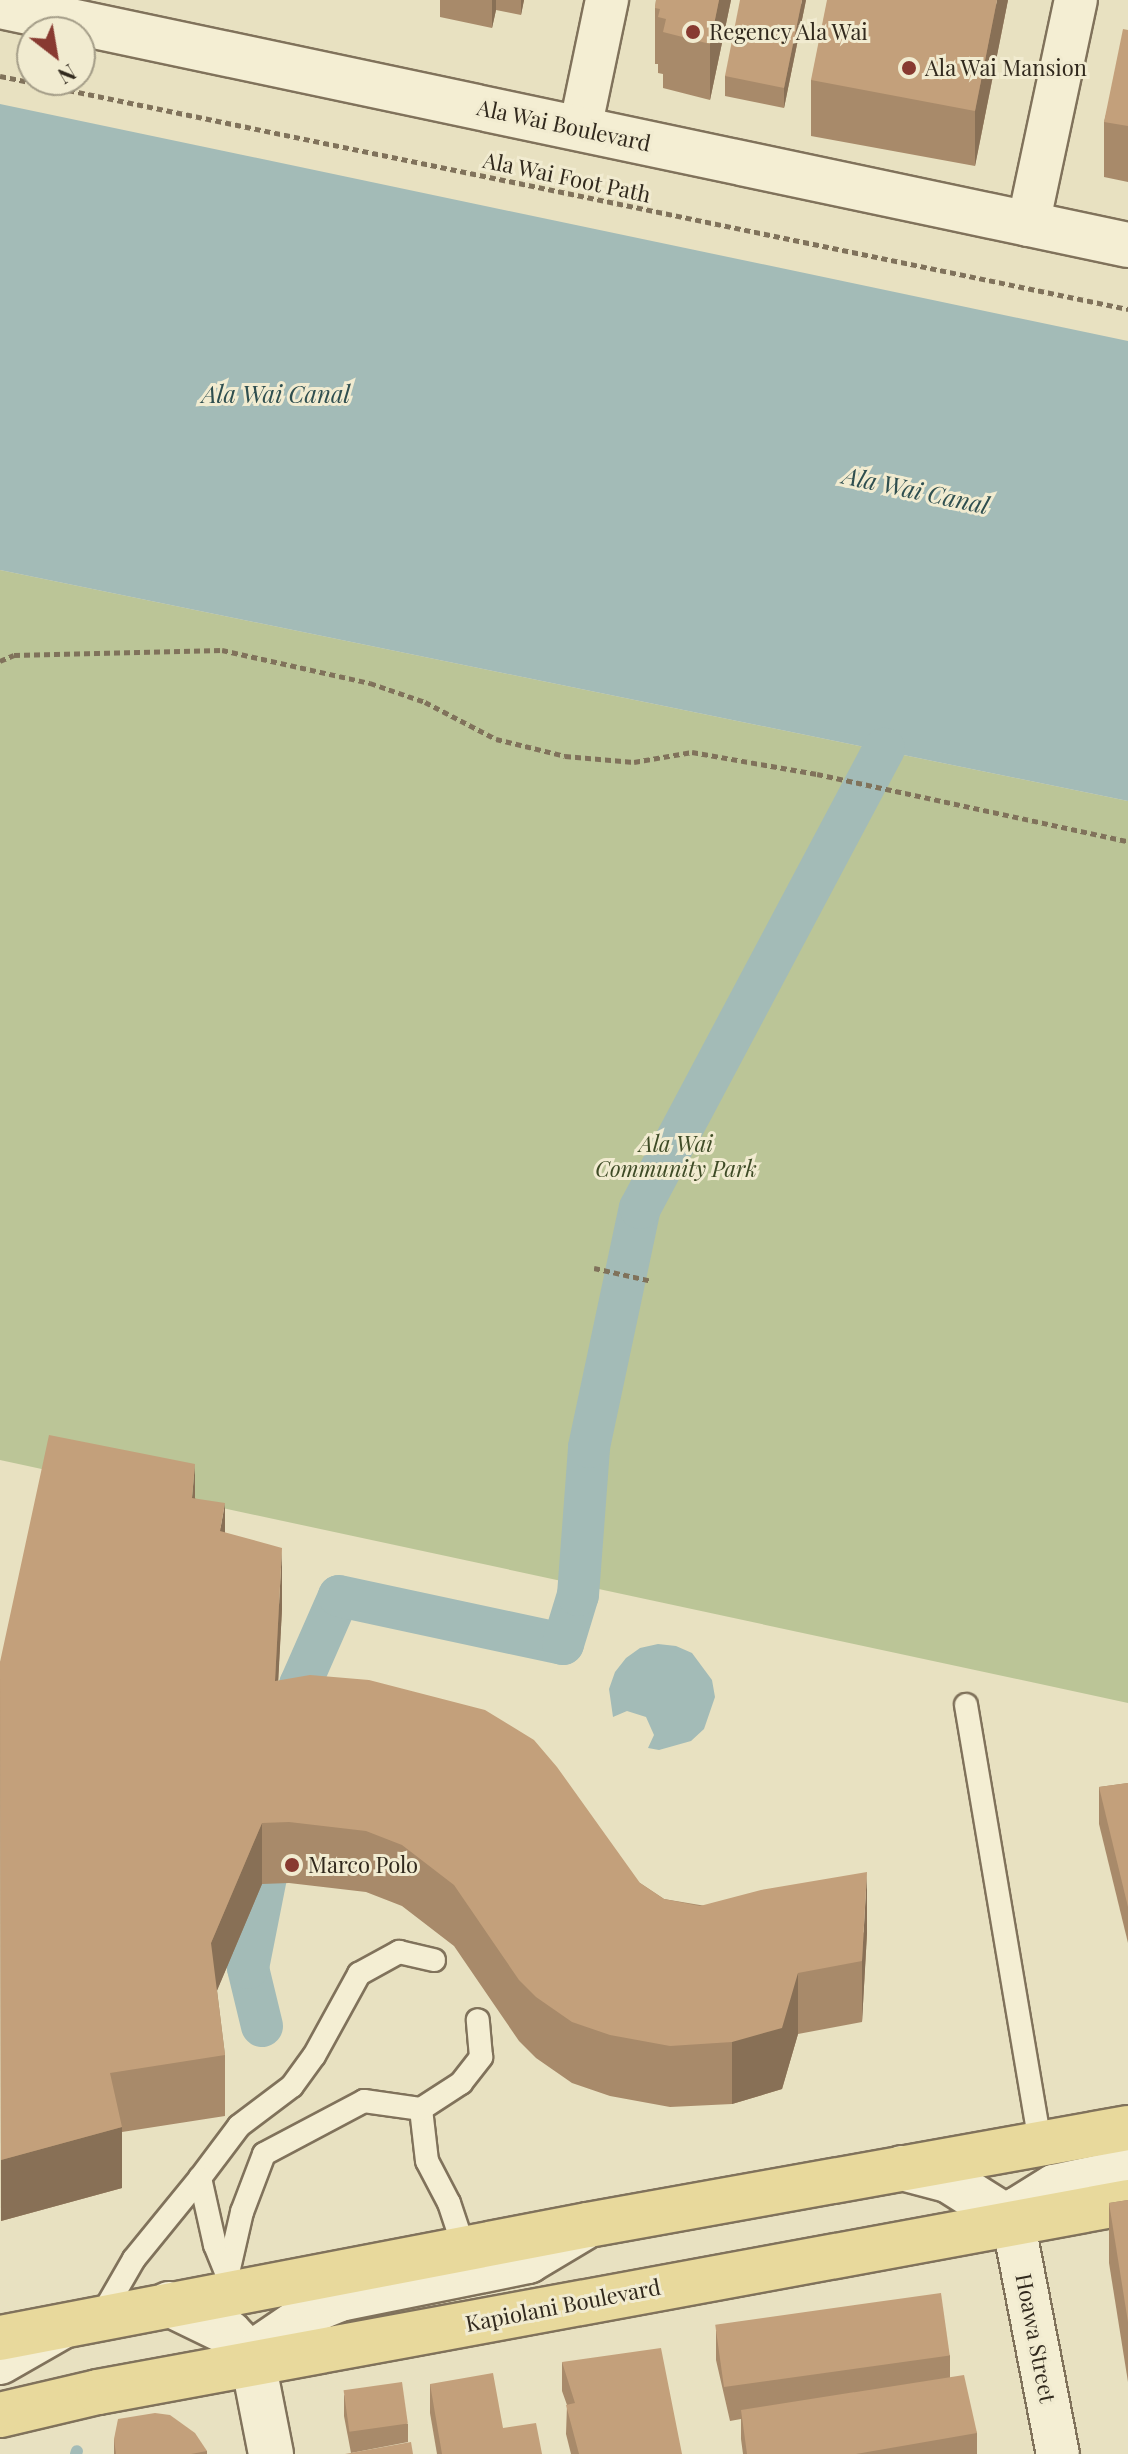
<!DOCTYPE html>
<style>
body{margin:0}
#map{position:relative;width:1128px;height:2454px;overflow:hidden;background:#e8e1c1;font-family:"Playfair Display",serif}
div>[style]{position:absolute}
.green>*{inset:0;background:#bbc597}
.water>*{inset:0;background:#a3bbb7}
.stream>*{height:12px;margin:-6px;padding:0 6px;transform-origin:6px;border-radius:6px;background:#a3bbb7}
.canal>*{height:42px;margin:-21px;padding:0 21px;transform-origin:21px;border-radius:21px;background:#a3bbb7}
.path>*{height:5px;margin-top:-2.5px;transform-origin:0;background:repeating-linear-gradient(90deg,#80725b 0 6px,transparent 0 10px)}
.roads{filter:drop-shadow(2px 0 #80725b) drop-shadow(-2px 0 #80725b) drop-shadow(0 2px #80725b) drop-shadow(0 -2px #80725b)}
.lane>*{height:22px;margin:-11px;padding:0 11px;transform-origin:11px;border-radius:11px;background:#f4eed3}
.street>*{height:42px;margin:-21px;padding:0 21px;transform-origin:21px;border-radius:21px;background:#f4eed3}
.secondary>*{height:44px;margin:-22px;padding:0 22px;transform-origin:22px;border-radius:22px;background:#f4eed3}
.primary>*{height:44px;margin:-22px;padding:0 22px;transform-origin:22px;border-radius:22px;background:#e8d99c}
.wall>*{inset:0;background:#a88a6a}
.shaded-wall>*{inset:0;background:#887056}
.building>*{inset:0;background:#c3a07b;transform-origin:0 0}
.dots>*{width:22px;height:22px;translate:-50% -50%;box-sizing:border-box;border:4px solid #f1ebd0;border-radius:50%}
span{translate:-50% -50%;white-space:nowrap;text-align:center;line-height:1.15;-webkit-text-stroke:6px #f1ebd0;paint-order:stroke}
.poi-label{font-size:22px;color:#31291d}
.left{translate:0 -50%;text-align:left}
.street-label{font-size:22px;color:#31291d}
.park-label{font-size:22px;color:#3e4b26;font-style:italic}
.water-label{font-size:24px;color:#2e4e4f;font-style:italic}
.north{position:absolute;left:16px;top:16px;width:80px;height:80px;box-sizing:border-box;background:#f1ebd0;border:2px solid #a49d88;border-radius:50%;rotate:149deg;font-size:22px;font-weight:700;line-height:32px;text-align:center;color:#31291d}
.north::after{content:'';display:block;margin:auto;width:28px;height:36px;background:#883a31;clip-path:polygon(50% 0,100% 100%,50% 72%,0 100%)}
</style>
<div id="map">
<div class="green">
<i style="clip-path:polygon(0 570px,1128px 801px,1128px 1703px,0 1460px)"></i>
</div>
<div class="water">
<i style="clip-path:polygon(0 104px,1128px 341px,1128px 801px,0 570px)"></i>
<i style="clip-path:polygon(658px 1644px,676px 1646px,692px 1653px,712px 1680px,715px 1697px,704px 1729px,691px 1741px,659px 1750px,648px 1748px,654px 1735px,646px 1717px,627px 1711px,613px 1717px,609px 1689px,615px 1672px,626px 1658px,640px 1648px)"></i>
</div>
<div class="stream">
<i style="left:76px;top:2454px;width:3px;rotate:-72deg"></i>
</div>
<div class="canal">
<i style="left:293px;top:1730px;width:46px;rotate:-81.2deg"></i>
<i style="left:300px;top:1685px;width:97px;rotate:-66.3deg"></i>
<i style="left:339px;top:1596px;width:229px;rotate:12.1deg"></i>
<i style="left:563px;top:1644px;width:51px;rotate:-73deg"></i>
<i style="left:578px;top:1595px;width:148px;rotate:-85.7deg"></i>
<i style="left:589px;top:1447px;width:244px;rotate:-78deg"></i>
<i style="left:640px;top:1208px;width:520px;rotate:-62.01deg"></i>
<i style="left:262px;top:2026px;width:60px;rotate:-103.6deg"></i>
<i style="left:248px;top:1968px;width:144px;rotate:-78.8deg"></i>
</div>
<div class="path">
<i style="left:0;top:76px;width:1152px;rotate:11.67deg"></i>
<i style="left:0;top:661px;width:15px;rotate:-23deg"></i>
<i style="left:14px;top:655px;width:208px;rotate:-1.4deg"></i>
<i style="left:222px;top:650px;width:152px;rotate:12.6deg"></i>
<i style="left:370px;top:683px;width:58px;rotate:19.1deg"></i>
<i style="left:425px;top:702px;width:80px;rotate:27.5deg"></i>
<i style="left:496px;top:739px;width:71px;rotate:13.8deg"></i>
<i style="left:565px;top:756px;width:69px;rotate:5deg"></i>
<i style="left:634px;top:762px;width:59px;rotate:-9.8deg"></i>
<i style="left:692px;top:752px;width:127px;rotate:10deg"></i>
<i style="left:817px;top:774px;width:318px;rotate:12.2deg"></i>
<i style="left:594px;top:1268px;width:59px;rotate:12.6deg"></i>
</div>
<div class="roads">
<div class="lane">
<i style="left:966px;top:1705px;width:444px;rotate:80.4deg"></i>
<i style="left:464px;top:2248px;width:47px;rotate:-108.4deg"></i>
<i style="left:449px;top:2203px;width:47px;rotate:-117.6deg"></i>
<i style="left:427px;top:2161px;width:52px;rotate:-96.6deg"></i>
<i style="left:421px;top:2109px;width:48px;rotate:-33deg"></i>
<i style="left:461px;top:2083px;width:33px;rotate:-52deg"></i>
<i style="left:481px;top:2057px;width:37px;rotate:-95deg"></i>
<i style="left:228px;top:2273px;width:63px;rotate:-77.1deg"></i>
<i style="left:242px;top:2212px;width:62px;rotate:-69.2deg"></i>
<i style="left:264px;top:2154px;width:113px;rotate:-27.9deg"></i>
<i style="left:364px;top:2101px;width:58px;rotate:8deg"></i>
<i style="left:234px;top:2292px;width:51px;rotate:-112deg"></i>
<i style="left:215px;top:2245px;width:69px;rotate:-102.6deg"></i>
<i style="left:200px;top:2178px;width:65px;rotate:-53.1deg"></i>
<i style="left:239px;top:2126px;width:66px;rotate:-37deg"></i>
<i style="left:292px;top:2086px;width:37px;rotate:-54deg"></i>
<i style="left:314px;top:2056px;width:94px;rotate:-61.2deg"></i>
<i style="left:359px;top:1974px;width:46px;rotate:-28.8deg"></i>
<i style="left:399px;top:1952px;width:36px;rotate:13deg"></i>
<i style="left:100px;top:2318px;width:68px;rotate:-60deg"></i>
<i style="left:134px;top:2259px;width:104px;rotate:-50.8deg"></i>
</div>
<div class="street">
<i style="left:580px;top:129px;width:132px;rotate:-78.2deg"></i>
<i style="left:1028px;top:225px;width:230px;rotate:-78deg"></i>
<i style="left:1013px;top:2221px;width:237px;rotate:79.1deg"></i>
</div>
<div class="secondary">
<i style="left:0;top:6px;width:1153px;rotate:11.96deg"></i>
<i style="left:902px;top:2168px;width:48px;rotate:14.6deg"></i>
<i style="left:948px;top:2180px;width:77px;rotate:32.2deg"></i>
<i style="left:1013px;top:2221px;width:12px;rotate:-70deg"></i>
<i style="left:1017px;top:2210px;width:44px;rotate:-31.9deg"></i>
<i style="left:1054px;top:2187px;width:76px;rotate:-12.2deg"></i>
<i style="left:169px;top:2304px;width:67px;rotate:25.8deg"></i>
<i style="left:229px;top:2333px;width:33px;rotate:46deg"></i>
<i style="left:252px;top:2357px;width:99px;rotate:78.9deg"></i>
<i style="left:0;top:2362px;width:70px;rotate:-29.8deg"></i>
<i style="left:255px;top:2363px;width:20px;rotate:-63deg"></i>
<i style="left:264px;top:2345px;width:68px;rotate:-34.2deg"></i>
<i style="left:320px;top:2307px;width:22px;rotate:-22deg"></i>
<i style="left:340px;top:2299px;width:192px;rotate:-11.4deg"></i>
<i style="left:528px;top:2261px;width:64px;rotate:-31deg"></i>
</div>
<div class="primary">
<i style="left:0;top:2338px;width:599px;rotate:-10.88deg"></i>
<i style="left:588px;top:2225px;width:549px;rotate:-10.18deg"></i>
<i style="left:0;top:2415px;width:101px;rotate:-13.2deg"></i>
<i style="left:98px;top:2392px;width:1047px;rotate:-10.45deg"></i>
</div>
</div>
<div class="wall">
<i style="clip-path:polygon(440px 0,524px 0,521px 15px,496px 10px,492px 28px,440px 17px)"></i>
<i style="clip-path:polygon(656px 0,731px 0,710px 100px,663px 88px,663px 74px,658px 73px,658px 64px,655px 64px,655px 8px)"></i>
<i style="clip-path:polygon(806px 0,784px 108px,725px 96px,725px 76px)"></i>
<i style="clip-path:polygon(1008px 0,975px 166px,811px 136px,811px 80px)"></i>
<i style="clip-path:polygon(1128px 10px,1128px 182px,1104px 177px,1104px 122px,1128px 30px)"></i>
<i style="clip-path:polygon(195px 1498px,225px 1533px,282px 1609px,278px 1681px,640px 1883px,664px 1899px,867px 1933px,862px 2022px,798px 2034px,782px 2089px,732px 2104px,670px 2107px,610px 2096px,572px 2083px,536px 2058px,519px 2041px,454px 1946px,402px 1906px,366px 1892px,289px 1883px,262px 1884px,217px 1990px,225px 2055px,225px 2116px,122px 2132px,122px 2188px,1px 2221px,0 1662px)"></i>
<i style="clip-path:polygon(1128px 1783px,1128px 1943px,1099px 1824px,1099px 1787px)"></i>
<i style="clip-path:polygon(1128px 2200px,1128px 2382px,1109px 2263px,1109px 2203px)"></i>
<i style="clip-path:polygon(716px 2331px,950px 2355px,950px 2378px,977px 2433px,977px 2454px,743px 2454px,741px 2439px,741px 2419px,730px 2421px,716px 2360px)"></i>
<i style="clip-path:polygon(562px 2362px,682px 2454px,571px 2454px,566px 2434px,567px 2405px,562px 2391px)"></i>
<i style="clip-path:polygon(430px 2384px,503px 2428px,542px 2454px,437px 2454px,430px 2413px)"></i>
<i style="clip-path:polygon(344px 2395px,408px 2424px,408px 2442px,351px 2453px,344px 2416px)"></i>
<i style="clip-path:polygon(114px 2439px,207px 2451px,207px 2454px,114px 2454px)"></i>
</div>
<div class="shaded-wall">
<i style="clip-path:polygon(492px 0,496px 0,496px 10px,492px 28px)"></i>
<i style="clip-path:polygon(521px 0,524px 0,521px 15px)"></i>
<i style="clip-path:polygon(719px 0,731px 0,710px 100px,710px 44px)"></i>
<i style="clip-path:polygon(802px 0,806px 0,784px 108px,784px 88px)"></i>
<i style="clip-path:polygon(997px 0,1008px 0,975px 166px,975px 111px)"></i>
<i style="clip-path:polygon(195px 1464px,195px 1526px,192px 1498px)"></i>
<i style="clip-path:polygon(225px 1503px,225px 1564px,220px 1531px)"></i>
<i style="clip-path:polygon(282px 1548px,282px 1609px,275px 1742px,275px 1681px)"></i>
<i style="clip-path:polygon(262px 1823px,262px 1884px,211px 2005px,211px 1943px)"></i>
<i style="clip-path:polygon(867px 1872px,867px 1933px,862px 2022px,862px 1961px)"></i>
<i style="clip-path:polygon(798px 1973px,798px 2034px,782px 2089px,732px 2104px,732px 2042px)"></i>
<i style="clip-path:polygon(122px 2127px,122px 2188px,1px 2221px,1px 2160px)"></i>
</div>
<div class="building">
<i style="clip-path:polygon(656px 0,719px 0,710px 44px,663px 32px,666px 19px,658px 17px,660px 9px,655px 8px)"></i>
<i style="clip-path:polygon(740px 0,802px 0,784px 88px,725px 76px)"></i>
<i style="clip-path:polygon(827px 0,997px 0,975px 111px,811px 80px)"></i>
<i style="clip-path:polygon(1123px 29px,1128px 30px,1128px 126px,1104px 122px)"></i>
<i style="clip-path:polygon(49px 1435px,195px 1464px,192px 1498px,225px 1503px,220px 1531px,282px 1548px,275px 1681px,310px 1675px,369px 1680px,485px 1710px,534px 1740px,557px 1767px,640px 1883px,664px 1899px,700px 1906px,761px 1890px,867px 1872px,862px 1961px,798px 1973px,782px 2028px,732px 2042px,670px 2046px,610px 2035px,572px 2022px,536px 1997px,519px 1980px,454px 1885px,402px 1845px,366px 1831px,289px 1822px,262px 1823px,211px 1943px,225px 2055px,110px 2073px,122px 2127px,1px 2160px,0 1662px)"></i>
<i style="clip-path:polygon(1128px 1783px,1128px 1907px,1099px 1787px)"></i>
<i style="clip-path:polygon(1128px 2200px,1128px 2322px,1109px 2203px)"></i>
<i style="left:941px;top:2293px;width:63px;height:228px;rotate:82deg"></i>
<i style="clip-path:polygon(661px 2348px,682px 2454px,579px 2454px,566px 2405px,575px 2403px,562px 2362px)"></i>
<i style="clip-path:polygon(493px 2373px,503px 2428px,536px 2423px,542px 2454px,442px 2454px,430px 2384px)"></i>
<i style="clip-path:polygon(964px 2375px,977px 2433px,856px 2454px,747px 2454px,741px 2410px)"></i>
<i style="left:402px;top:2382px;width:42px;height:59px;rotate:82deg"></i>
<i style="clip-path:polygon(155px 2413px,170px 2415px,195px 2433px,207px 2451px,191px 2454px,116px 2454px,114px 2439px,118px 2419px)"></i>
<i style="clip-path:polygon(411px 2442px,413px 2454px,345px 2454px)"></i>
</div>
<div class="dots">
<i style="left:693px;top:32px;background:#883a31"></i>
<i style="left:909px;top:68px;background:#883a31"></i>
<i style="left:292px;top:1865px;background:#883a31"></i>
</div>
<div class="poi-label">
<span class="left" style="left:709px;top:32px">Regency Ala Wai</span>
<span class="left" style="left:925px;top:68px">Ala Wai Mansion</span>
<span class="left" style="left:308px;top:1865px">Marco Polo</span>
</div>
<div class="street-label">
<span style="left:564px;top:125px;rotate:12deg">Ala Wai Boulevard</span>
<span style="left:567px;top:177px;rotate:12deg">Ala Wai Foot Path</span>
<span style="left:563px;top:2305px;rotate:-11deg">Kapiolani Boulevard</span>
<span style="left:1036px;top:2338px;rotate:79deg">Hoawa Street</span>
</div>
<div class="park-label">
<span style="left:676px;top:1156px">Ala Wai<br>Community Park</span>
</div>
<div class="water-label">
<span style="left:276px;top:394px">Ala Wai Canal</span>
<span style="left:916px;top:490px;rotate:12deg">Ala Wai Canal</span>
</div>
<div class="north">N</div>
</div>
